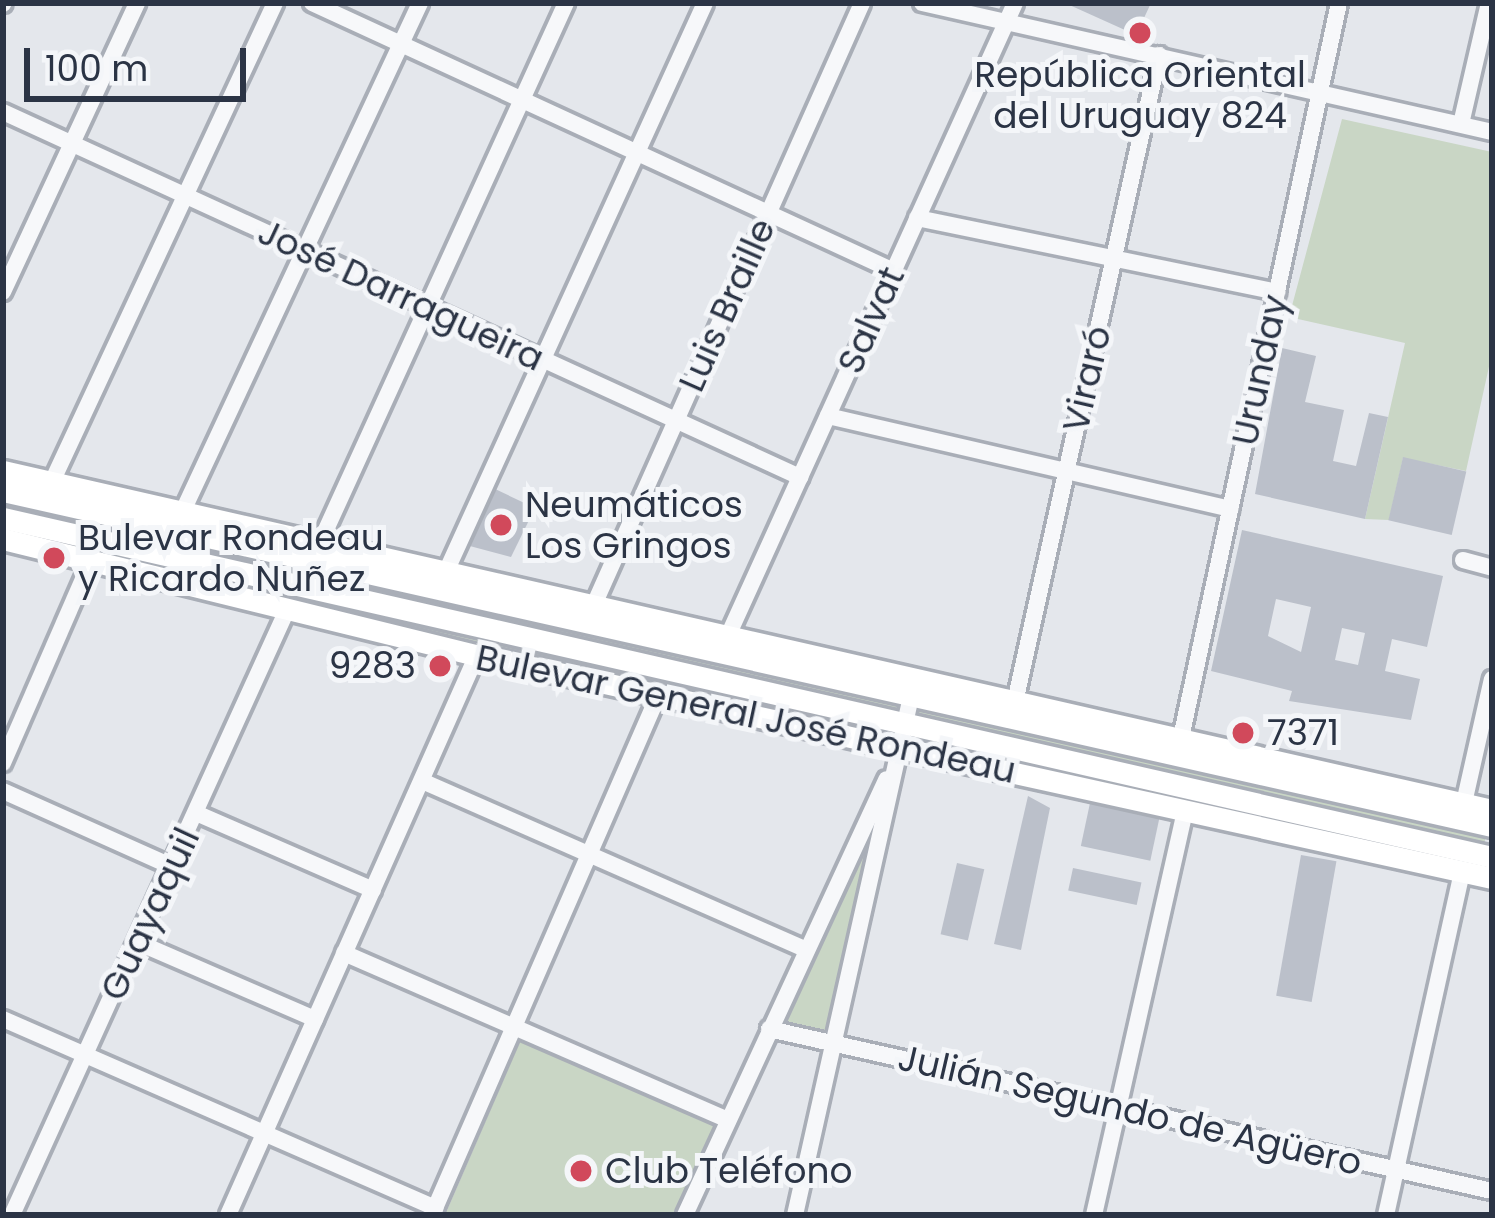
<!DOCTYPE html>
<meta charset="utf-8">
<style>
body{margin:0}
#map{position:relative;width:1495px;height:1218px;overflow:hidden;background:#e4e7ec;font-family:Poppins,sans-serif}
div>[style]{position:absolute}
.green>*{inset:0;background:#c9d6c5;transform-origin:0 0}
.building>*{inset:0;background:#bbc0ca;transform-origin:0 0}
.roads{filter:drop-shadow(3px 0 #a9aeb7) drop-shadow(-3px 0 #a9aeb7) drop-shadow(0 3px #a9aeb7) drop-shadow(0 -3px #a9aeb7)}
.minor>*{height:16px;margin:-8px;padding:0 8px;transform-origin:8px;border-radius:8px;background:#f7f8fa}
.major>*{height:21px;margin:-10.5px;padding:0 10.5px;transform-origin:10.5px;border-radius:10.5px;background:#fff}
.dots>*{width:33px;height:33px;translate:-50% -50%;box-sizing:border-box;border:6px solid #f4f6f9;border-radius:50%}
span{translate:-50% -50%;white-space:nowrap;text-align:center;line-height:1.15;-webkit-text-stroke:10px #f4f6f9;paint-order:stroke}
.poi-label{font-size:36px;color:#2b3445}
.left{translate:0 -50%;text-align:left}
.right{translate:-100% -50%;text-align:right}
.street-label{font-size:36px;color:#2b3445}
.frame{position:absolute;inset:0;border:6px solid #2b3445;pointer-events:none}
.scale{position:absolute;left:24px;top:48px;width:222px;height:54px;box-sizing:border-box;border:6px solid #2b3445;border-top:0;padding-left:15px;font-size:36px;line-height:42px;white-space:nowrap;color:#2b3445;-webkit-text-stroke:9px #f4f6f9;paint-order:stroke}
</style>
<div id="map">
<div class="green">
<i style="clip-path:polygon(1342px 119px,1492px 152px,1492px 353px,1466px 471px,1403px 458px,1389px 520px,1365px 519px,1405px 343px,1289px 317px)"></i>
<i style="left:3px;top:471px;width:1527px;height:68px;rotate:13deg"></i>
<i style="clip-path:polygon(871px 832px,829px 1038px,775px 1026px)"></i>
<i style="clip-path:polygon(520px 1041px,718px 1127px,679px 1215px,445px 1215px)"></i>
</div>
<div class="building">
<i style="clip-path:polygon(1065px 3px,1151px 3px,1136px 35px)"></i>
<i style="clip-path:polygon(1282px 348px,1316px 356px,1305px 402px,1344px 410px,1333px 461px,1356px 466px,1369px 413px,1388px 417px,1365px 519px,1255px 494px)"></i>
<i style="left:1403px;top:457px;width:65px;height:65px;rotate:13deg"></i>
<i style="clip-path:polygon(493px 488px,535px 508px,511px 557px,466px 545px)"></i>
<i style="clip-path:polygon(evenodd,1242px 530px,1443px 576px,1427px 647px,1392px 639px,1385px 671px,1420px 679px,1411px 720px,1289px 701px,1292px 691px,1211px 671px,1242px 530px,1276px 599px,1311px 607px,1301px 652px,1268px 636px,1276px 599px,1242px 530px,1342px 628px,1365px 633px,1358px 665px,1335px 660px,1342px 628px)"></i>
<i style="clip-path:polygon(1028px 796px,1050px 808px,1021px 950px,994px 944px)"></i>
<i style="left:1090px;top:803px;width:71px;height:44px;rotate:12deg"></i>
<i style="left:1301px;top:855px;width:36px;height:143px;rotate:10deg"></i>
<i style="left:957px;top:863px;width:28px;height:73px;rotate:13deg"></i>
<i style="left:1073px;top:868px;width:70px;height:23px;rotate:12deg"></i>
</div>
<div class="roads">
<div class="minor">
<i style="left:312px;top:3px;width:641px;rotate:24.73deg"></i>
<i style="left:922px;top:3px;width:584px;rotate:12.75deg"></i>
<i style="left:3px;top:4px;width:1px;rotate:-45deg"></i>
<i style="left:3px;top:112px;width:877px;rotate:24.61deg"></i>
<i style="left:1461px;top:124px;width:124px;rotate:-77deg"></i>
<i style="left:917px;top:218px;width:368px;rotate:11.6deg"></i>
<i style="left:3px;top:292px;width:319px;rotate:-65.1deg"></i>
<i style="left:828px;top:416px;width:413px;rotate:13deg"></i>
<i style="left:51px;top:484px;width:531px;rotate:-65.03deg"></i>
<i style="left:182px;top:513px;width:563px;rotate:-64.98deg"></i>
<i style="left:319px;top:545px;width:596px;rotate:-65.5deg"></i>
<i style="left:1463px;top:560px;width:30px;rotate:15deg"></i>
<i style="left:445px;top:574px;width:627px;rotate:-65.52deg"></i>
<i style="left:593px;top:607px;width:661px;rotate:-65.99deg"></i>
<i style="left:727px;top:638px;width:697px;rotate:-65.6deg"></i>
<i style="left:1015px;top:702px;width:663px;rotate:-77.45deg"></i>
<i style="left:1181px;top:738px;width:752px;rotate:-77.87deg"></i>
<i style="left:3px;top:763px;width:220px;rotate:-66.5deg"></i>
<i style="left:422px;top:781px;width:418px;rotate:23.7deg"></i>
<i style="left:3px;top:791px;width:184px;rotate:24.1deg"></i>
<i style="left:1464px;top:803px;width:127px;rotate:-77.3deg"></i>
<i style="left:196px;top:813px;width:193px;rotate:23.5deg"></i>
<i style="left:137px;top:942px;width:194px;rotate:23.4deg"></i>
<i style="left:344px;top:953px;width:419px;rotate:23.5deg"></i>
<i style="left:3px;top:1019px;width:472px;rotate:23.6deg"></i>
<i style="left:769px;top:1029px;width:741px;rotate:12.63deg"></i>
<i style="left:12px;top:1215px;width:662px;rotate:-65.56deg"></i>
<i style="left:228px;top:1215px;width:613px;rotate:-66.03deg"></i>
<i style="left:432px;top:1215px;width:566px;rotate:-66.47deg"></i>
<i style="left:685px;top:1215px;width:480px;rotate:-65.2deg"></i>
<i style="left:795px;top:1215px;width:545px;rotate:-77.39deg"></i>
<i style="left:1094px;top:1215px;width:414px;rotate:-77.3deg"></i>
<i style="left:1386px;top:1215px;width:352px;rotate:-77.5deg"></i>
</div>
<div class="major">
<i style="left:3px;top:471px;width:1527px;rotate:12.83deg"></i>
<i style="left:3px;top:491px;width:1526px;rotate:12.68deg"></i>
<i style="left:3px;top:518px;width:1527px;rotate:12.83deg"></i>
<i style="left:3px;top:539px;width:488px;rotate:13.8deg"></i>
<i style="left:477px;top:655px;width:1039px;rotate:12.39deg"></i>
</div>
</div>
<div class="dots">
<i style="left:1140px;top:33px;background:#d1495b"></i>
<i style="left:501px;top:525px;background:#d1495b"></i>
<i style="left:54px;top:558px;background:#d1495b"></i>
<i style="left:440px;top:666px;background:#d1495b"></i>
<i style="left:1243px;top:733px;background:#d1495b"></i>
<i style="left:581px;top:1171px;background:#d1495b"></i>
</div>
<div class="poi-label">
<span style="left:1140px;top:95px">República Oriental<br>del Uruguay 824</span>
<span class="left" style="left:525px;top:525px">Neumáticos<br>Los Gringos</span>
<span class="left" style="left:78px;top:558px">Bulevar Rondeau<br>y Ricardo Nuñez</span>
<span class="right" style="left:416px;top:666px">9283</span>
<span class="left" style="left:1267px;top:733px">7371</span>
<span class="left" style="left:605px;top:1171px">Club Teléfono</span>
</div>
<div class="street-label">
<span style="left:401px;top:295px;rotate:25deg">José Darragueira</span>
<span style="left:727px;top:305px;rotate:-66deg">Luis Braille</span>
<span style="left:871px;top:320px;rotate:-66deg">Salvat</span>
<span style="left:1260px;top:370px;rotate:-78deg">Urunday</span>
<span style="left:1087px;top:379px;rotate:-77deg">Viraró</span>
<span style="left:746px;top:714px;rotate:12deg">Bulevar General José Rondeau</span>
<span style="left:150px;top:914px;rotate:-65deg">Guayaquil</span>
<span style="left:1130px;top:1110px;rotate:13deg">Julián Segundo de Agüero</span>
</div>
<div class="frame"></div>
<div class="scale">100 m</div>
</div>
